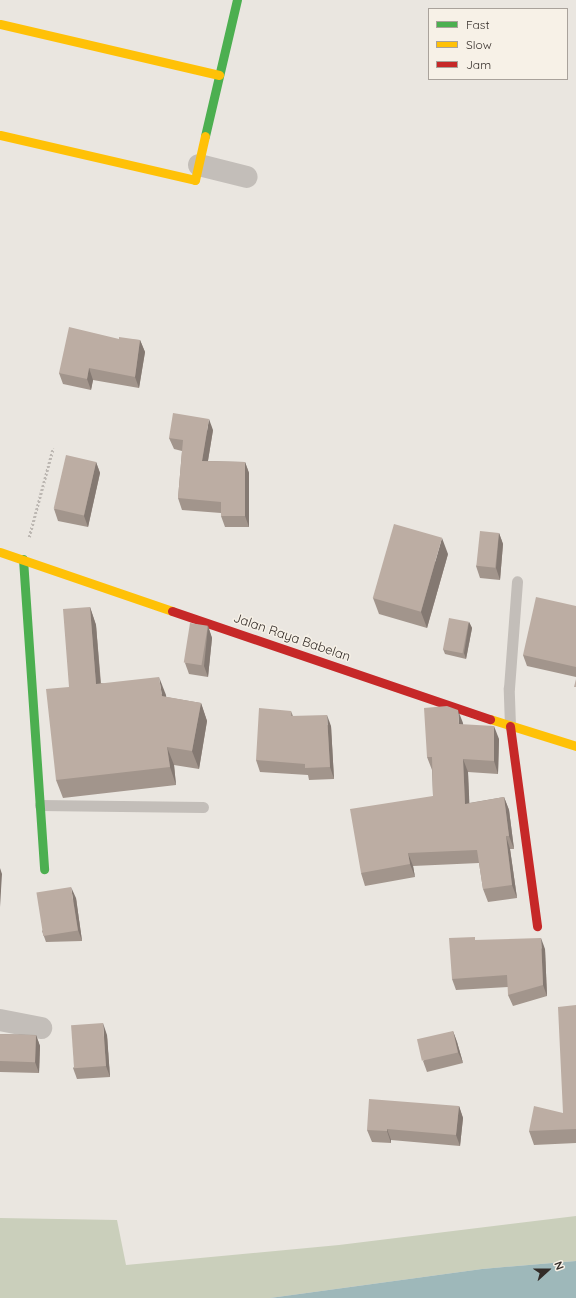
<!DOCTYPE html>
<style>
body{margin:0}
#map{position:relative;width:576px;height:1298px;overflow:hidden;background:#eae6e0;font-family:Quicksand,sans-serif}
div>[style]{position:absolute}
.green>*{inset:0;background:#cacfbb}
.water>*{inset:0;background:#9eb8ba}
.path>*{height:2.5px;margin-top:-1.25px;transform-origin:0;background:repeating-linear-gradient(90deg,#bcb7b2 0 2px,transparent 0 4px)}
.lane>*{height:11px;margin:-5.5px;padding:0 5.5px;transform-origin:5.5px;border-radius:5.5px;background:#c3beb9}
.street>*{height:22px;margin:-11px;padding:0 11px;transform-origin:11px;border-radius:11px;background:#c3beb9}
.fast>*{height:9px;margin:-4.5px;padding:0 4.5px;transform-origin:4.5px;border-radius:4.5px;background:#4caf50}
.slow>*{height:9px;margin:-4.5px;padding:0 4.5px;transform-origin:4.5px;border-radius:4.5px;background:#ffc107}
.jam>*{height:9px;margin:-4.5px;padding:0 4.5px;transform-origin:4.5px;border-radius:4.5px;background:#c62828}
.wall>*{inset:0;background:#a2958c}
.shaded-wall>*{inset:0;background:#847972}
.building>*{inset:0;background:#bcada3;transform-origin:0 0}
span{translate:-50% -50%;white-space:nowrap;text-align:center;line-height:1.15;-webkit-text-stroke:3px #f7f1e7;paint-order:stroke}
.street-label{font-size:13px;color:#332c28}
.legend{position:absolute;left:428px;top:8px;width:140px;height:72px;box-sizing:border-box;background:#f7f1e7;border:1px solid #a9a29b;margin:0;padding:5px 7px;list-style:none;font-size:12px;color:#332c28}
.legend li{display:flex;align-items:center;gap:8px;height:20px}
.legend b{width:20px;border:1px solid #a9a29b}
.north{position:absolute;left:528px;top:1250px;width:40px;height:40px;-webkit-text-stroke:3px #f7f1e7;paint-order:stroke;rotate:69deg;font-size:11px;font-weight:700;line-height:16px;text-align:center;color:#332c28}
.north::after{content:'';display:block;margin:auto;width:14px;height:18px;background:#332c28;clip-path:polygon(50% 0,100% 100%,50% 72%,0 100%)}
</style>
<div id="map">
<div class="green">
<i style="clip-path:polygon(576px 1216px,576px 1261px,482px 1269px,270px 1298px,0 1298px,0 1218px,117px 1220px,126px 1265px,339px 1245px)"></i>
</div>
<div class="water">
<i style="clip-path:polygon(576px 1261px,576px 1298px,270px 1298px,482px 1269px)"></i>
</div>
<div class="path">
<i style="left:29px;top:537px;width:92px;rotate:-74.9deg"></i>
</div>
<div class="lane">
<i style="left:510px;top:726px;width:38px;rotate:-92deg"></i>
<i style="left:509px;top:688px;width:107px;rotate:-85.7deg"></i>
<i style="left:40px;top:805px;width:163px;rotate:0.7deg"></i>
</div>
<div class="street">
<i style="left:199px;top:165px;width:49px;rotate:14deg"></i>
<i style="left:0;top:1020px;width:42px;rotate:11deg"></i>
</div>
<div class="fast">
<i style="left:205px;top:136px;width:140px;rotate:-76.8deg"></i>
<i style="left:23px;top:559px;width:311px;rotate:86.1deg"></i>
</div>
<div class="slow">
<i style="left:0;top:24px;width:225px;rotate:13.1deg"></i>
<i style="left:0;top:135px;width:200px;rotate:13deg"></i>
<i style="left:195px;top:180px;width:45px;rotate:-77.2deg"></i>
<i style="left:0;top:552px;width:182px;rotate:18.9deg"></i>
<i style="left:490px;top:719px;width:90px;rotate:17.4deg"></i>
</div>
<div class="jam">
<i style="left:172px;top:611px;width:336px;rotate:18.8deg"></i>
<i style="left:510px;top:726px;width:202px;rotate:82.3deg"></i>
</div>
<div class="wall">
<i style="clip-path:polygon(119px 339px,140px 340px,145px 352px,139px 388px,93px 380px,91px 390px,63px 384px,59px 373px)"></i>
<i style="clip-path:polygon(213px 430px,208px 461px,245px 462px,249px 473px,249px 527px,225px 527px,221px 516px,221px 513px,182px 510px,178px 498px,182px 451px,174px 449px,169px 438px)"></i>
<i style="clip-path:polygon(96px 462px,100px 473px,88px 527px,58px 521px,54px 509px)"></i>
<i style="clip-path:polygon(499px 533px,503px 544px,500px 580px,480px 578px,476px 566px)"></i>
<i style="clip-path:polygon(448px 554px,427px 628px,379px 614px,373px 598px)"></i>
<i style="clip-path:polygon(576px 606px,576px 677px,527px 666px,523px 655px)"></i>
<i style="clip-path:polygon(90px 607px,96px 625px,101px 683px,166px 695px,166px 697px,201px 703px,207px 721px,199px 769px,174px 765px,176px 785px,63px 798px,56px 780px,69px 687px)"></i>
<i style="clip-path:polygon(469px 622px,472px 628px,466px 659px,445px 654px,443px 649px)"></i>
<i style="clip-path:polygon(208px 626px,212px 638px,208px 677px,189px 674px,185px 663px)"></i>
<i style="clip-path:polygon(291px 711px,293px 716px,331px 726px,334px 779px,309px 780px,308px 775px,260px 772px,256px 760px)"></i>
<i style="clip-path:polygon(463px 723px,463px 725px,499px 739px,498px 774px,468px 772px,469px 803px,504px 797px,509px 810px,514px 849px,510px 849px,517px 898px,488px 902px,483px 889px,479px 863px,413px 866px,415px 877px,365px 886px,361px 873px,433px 796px,432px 770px,427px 757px)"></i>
<i style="clip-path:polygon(76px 898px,82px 941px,46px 942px,42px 931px)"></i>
<i style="clip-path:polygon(477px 940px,545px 949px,547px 996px,513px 1006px,508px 995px,508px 987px,456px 990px,452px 979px)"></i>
<i style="clip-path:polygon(576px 1005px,576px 1143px,534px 1145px,529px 1131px,563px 1113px)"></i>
<i style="clip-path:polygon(453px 1031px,457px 1042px,463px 1063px,427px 1072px,423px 1061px)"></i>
<i style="clip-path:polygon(0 1034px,36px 1035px,40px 1046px,39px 1073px,0 1072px)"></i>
<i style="clip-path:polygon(107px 1035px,110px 1077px,77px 1079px,73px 1068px)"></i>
<i style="clip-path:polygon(459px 1106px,463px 1118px,460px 1146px,391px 1140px,391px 1143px,372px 1142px,367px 1130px)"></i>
</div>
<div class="shaded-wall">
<i style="clip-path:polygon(140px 340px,145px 352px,139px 388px,135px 377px)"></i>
<i style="clip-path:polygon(89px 368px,93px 380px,91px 390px,87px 379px)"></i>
<i style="clip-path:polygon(209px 419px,213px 430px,206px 472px,202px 461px)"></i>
<i style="clip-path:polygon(96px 462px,100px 473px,88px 527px,84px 516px)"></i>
<i style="clip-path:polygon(245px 462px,249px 473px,249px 527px,245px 516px)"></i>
<i style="clip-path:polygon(499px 533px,503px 544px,500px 580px,496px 568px)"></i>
<i style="clip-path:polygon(442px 538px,448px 554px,427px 628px,421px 612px)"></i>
<i style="clip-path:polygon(90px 607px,96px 625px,102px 702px,96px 684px)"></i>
<i style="clip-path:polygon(469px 622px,472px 628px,466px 659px,464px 653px)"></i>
<i style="clip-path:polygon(208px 626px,212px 638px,208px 677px,204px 666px)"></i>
<i style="clip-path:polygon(159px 677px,166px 695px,168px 714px,162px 696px)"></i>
<i style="clip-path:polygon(201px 703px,207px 721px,199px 769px,192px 751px)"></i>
<i style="clip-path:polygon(458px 710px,463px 723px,464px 737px,459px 724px)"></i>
<i style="clip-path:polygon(327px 715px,331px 726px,334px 779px,330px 767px)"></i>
<i style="clip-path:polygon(494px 726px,499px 739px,498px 774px,494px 761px)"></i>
<i style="clip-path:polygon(167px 747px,174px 765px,176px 785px,170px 767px)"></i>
<i style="clip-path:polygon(463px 759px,468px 772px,470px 817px,465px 804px)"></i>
<i style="clip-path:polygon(504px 797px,509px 810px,514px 849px,509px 836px)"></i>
<i style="clip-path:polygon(506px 836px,510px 849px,517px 898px,512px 885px)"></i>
<i style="clip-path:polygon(408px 853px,413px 866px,415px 877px,410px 864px)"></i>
<i style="clip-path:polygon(0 868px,2px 874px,0 907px)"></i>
<i style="clip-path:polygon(71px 887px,76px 898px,82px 941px,78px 930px)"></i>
<i style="clip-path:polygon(541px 938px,545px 949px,547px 996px,543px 985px)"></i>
<i style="clip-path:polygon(103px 1023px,107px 1035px,110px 1077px,106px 1066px)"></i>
<i style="clip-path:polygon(453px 1031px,457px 1042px,463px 1063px,458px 1052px)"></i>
<i style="clip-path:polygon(36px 1035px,40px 1046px,39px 1073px,35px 1062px)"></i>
<i style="clip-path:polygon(459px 1106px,463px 1118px,460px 1146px,456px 1135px)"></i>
<i style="clip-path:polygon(387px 1129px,391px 1140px,391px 1143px,387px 1131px)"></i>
</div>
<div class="building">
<i style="clip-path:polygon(69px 327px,119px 339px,119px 337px,140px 340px,135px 377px,89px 368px,87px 379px,59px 373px)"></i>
<i style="clip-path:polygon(173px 413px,209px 419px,202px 461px,245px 462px,245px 516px,221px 516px,221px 502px,178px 498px,183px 440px,169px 438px)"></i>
<i style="left:66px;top:455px;width:31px;height:55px;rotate:13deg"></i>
<i style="left:394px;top:524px;width:50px;height:77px;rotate:16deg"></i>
<i style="left:480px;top:531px;width:19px;height:35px;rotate:6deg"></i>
<i style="clip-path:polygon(536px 597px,576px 606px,576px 667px,523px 655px)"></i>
<i style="clip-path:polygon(90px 607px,96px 684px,159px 677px,162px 696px,201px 703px,192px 751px,167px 747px,170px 767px,56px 780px,46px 689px,69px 687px,63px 609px)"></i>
<i style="left:449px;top:618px;width:20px;height:32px;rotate:11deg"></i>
<i style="left:190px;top:623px;width:18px;height:40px;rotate:9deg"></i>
<i style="clip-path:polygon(576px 679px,576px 687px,574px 687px)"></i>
<i style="clip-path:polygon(447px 706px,458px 710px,459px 724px,494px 726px,494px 761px,463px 759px,465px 804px,504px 797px,509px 836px,506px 836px,512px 885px,483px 889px,477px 850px,408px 853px,410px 864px,361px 873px,350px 809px,433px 796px,432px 757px,427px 757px,424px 708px)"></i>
<i style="clip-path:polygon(259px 708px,291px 711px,291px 716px,327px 715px,330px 767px,305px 768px,305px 764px,256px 760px)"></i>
<i style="left:71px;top:887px;width:44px;height:35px;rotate:81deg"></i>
<i style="clip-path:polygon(475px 937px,475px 940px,541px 938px,543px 985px,508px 995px,507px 975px,452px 979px,449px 938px)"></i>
<i style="clip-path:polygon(576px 1005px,576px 1129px,529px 1131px,534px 1106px,563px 1113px,558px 1007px)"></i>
<i style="left:103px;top:1023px;width:43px;height:32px;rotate:86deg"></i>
<i style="left:453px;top:1031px;width:22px;height:37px;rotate:77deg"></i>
<i style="left:0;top:1034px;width:36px;height:27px;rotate:2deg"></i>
<i style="clip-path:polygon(369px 1099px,459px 1106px,456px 1135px,387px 1129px,387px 1131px,367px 1130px)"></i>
</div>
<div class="street-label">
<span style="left:292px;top:637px;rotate:19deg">Jalan Raya Babelan</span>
</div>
<ul class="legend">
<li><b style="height:5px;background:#4caf50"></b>Fast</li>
<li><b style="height:5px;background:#ffc107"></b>Slow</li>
<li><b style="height:5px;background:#c62828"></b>Jam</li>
</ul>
<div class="north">N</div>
</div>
